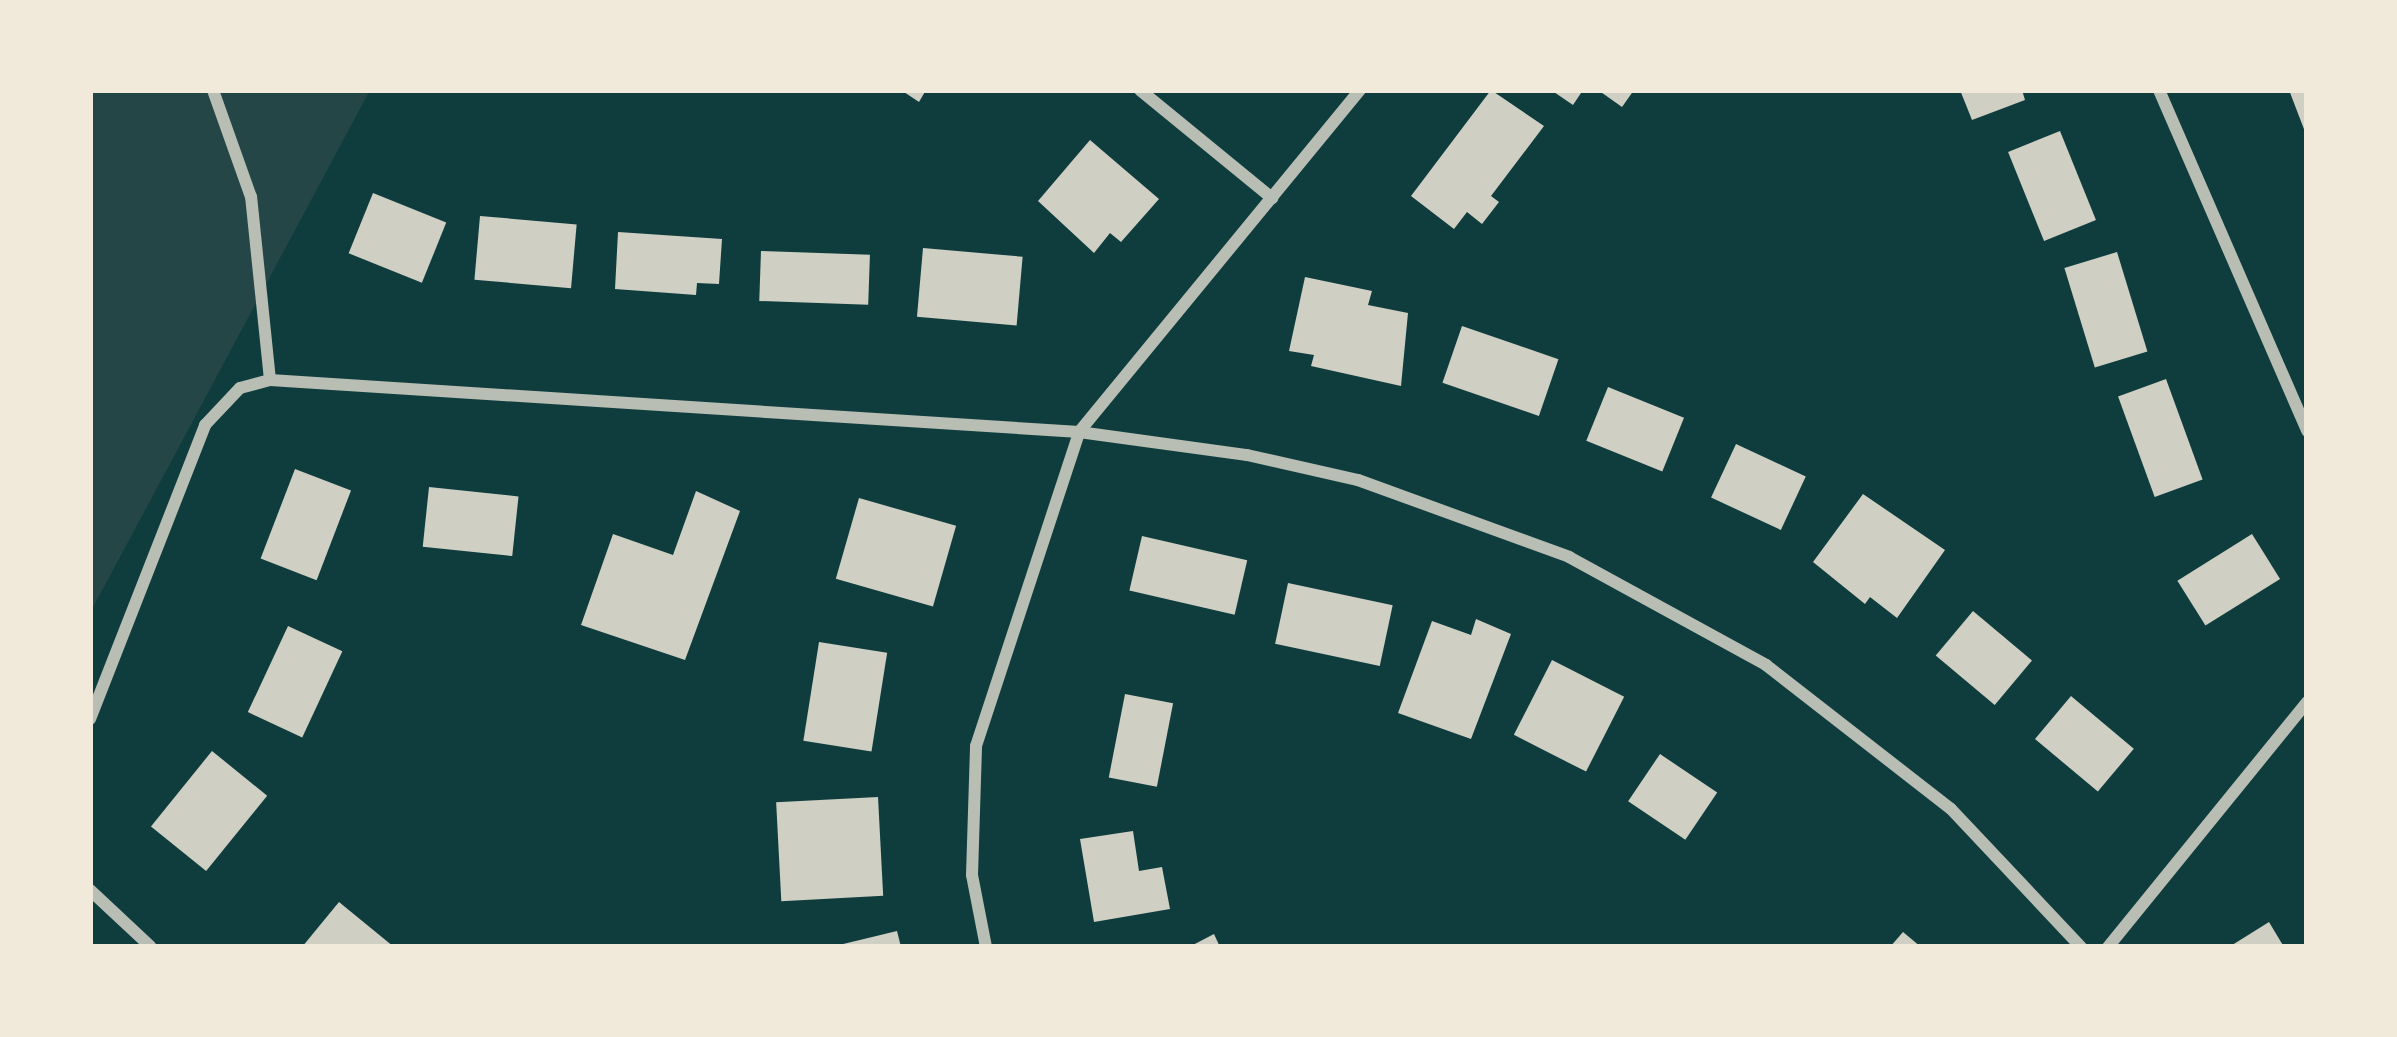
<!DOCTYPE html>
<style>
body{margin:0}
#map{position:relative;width:2397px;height:1037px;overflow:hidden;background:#0f3d3e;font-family:"Varela Round",sans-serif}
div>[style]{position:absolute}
.green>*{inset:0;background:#244646}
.building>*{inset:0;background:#cfcfc3;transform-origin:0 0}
.minor>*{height:12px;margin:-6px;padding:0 6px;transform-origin:6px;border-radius:6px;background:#b8beb3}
span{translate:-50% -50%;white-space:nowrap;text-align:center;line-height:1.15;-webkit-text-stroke:9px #f1e9da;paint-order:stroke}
.frame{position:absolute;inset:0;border:93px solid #f1e9da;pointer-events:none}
</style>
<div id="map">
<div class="green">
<i style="clip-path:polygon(90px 90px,370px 90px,90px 613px)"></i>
</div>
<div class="building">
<i style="clip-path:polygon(901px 90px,926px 90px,919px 102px)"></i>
<i style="clip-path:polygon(1491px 90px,1544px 126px,1491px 196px,1499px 202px,1482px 224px,1467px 212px,1454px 229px,1411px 196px)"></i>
<i style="clip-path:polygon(1551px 90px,1583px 90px,1573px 105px)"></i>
<i style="clip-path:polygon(1598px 90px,1634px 90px,1622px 107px)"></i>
<i style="clip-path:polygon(1960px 90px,2022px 90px,2025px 100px,1972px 120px)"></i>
<i style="clip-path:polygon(2289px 90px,2307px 90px,2307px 137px)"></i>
<i style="left:2060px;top:131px;width:96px;height:56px;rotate:68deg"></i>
<i style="clip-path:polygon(1090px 140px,1159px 199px,1121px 242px,1110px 233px,1094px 253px,1038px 201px)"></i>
<i style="left:373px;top:193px;width:79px;height:65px;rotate:22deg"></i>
<i style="left:480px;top:216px;width:97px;height:64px;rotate:5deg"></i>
<i style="clip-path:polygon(618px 232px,722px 239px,719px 284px,697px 283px,696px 295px,615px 289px)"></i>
<i style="left:923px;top:248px;width:100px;height:69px;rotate:5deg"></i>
<i style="left:761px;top:251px;width:109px;height:50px;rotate:2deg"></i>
<i style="left:2117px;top:252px;width:104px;height:55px;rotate:73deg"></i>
<i style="clip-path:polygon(1305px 277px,1372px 291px,1368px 305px,1408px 313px,1401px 386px,1311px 366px,1314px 355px,1289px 351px)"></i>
<i style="left:1462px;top:326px;width:102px;height:60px;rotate:19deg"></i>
<i style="left:2166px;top:379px;width:107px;height:51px;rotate:70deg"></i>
<i style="left:1608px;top:387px;width:82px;height:58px;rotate:22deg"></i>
<i style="left:1736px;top:444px;width:77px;height:59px;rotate:25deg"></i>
<i style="left:295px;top:469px;width:60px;height:96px;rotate:21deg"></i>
<i style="left:429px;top:487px;width:90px;height:60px;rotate:6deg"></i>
<i style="clip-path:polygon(696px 491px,740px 511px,685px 660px,581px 625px,613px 534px,673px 555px)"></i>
<i style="clip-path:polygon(1863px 494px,1945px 550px,1897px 618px,1870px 597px,1865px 604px,1813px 562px)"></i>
<i style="left:859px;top:498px;width:101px;height:84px;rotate:16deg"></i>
<i style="left:2252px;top:534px;width:53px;height:88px;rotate:58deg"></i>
<i style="left:1142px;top:536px;width:108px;height:56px;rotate:13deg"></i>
<i style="left:1288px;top:583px;width:107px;height:62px;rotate:12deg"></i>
<i style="left:1973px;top:611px;width:77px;height:58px;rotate:40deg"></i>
<i style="clip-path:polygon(1476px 619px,1511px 634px,1471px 739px,1398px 713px,1432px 621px,1471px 635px)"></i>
<i style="left:288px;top:626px;width:60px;height:95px;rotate:25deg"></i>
<i style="left:819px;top:642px;width:69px;height:100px;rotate:9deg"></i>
<i style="left:1552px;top:660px;width:81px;height:84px;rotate:27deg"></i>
<i style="left:1125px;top:694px;width:49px;height:85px;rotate:11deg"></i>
<i style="left:2071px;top:696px;width:82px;height:56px;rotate:40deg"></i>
<i style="left:212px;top:751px;width:71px;height:97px;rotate:39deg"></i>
<i style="left:1660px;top:754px;width:69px;height:57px;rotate:34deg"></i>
<i style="left:878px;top:797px;width:99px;height:102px;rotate:87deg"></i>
<i style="clip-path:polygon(1133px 831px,1139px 871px,1162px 867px,1170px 909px,1094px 922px,1080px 839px)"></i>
<i style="clip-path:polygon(339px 902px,394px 947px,302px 947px)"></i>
<i style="clip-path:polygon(2269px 922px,2284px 947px,2229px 947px)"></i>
<i style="clip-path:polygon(897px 931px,901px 947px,839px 947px,839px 945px)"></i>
<i style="clip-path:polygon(1903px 932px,1921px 947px,1890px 947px)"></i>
<i style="clip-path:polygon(1214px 934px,1220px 947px,1189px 947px)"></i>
</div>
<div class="minor">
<i style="left:1140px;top:90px;width:171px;rotate:39.3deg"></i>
<i style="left:2159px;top:90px;width:372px;rotate:66.5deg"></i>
<i style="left:270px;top:380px;width:811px;rotate:3.68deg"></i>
<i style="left:1079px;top:432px;width:170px;rotate:7.8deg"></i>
<i style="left:1247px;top:455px;width:114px;rotate:12.7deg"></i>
<i style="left:1358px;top:480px;width:225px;rotate:20deg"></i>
<i style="left:1569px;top:557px;width:225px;rotate:28.7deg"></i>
<i style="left:1766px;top:665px;width:234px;rotate:37.9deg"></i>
<i style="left:1951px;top:809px;width:190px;rotate:46.7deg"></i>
<i style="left:90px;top:719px;width:316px;rotate:-68.6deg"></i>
<i style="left:205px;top:425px;width:51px;rotate:-46.6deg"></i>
<i style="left:240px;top:388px;width:31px;rotate:-15deg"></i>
<i style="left:270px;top:380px;width:184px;rotate:-95.9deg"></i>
<i style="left:251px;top:197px;width:114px;rotate:-109.6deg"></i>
<i style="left:90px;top:890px;width:83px;rotate:43.1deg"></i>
<i style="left:986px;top:947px;width:73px;rotate:-101deg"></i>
<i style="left:972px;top:875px;width:129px;rotate:-88.2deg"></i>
<i style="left:976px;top:746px;width:330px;rotate:-71.8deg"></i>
<i style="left:1079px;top:432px;width:443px;rotate:-50.6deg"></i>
<i style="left:2108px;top:947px;width:316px;rotate:-50.9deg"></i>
</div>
<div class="frame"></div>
</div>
